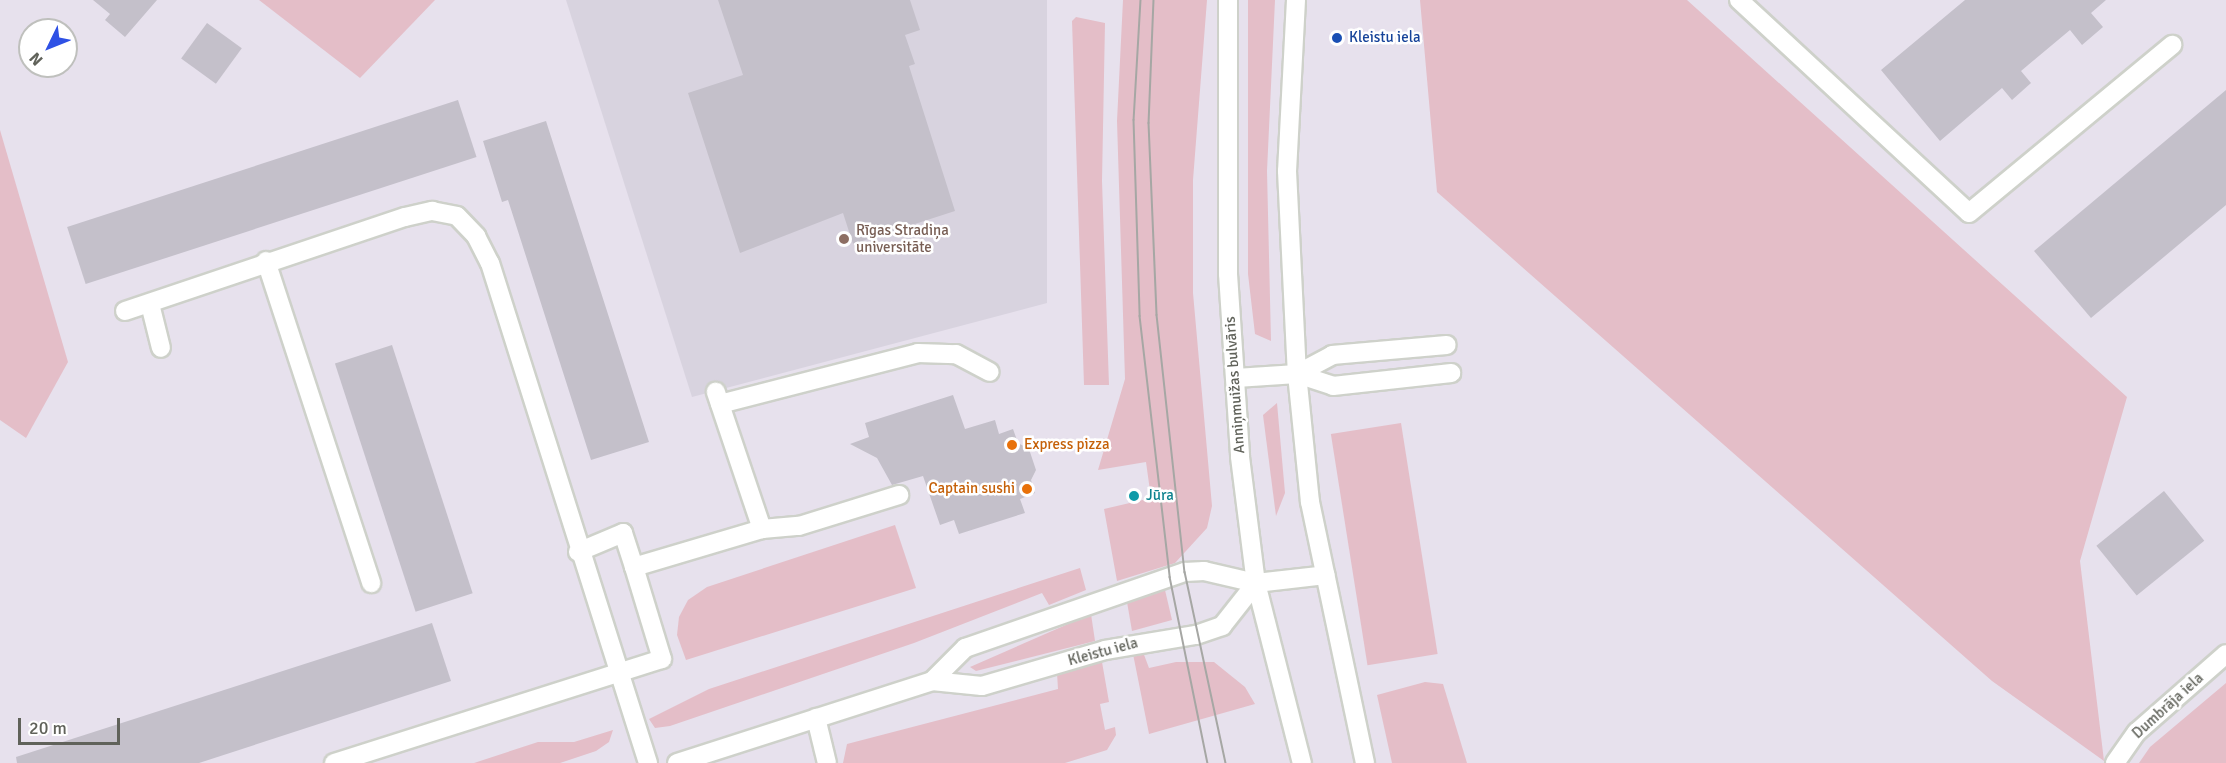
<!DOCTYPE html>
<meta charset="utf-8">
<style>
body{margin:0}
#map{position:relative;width:2226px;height:763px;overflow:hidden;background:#e7e1ed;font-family:Signika,sans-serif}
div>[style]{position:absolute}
.education>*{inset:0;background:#d8d3df}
.green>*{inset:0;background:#e4bec8;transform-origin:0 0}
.building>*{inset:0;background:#c4c0ca;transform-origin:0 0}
.roads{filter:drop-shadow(2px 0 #ced1ca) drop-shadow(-2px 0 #ced1ca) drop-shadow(0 2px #ced1ca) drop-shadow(0 -2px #ced1ca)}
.minor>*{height:18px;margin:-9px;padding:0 9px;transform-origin:9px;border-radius:9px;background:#fff}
.tram>*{height:1.5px;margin:-0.75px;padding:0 0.75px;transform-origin:0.75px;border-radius:0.75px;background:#a6a7a4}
.dots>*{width:16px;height:16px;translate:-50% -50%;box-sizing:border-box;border:3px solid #fff;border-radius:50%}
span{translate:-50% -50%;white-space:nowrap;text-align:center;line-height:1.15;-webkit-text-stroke:5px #fff;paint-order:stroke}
.transit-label{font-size:15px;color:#164399}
.left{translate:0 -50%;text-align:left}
.education-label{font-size:15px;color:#785e54}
.street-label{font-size:15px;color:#60625a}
.food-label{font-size:15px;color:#c56008}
.right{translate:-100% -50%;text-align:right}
.culture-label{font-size:15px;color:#0d838f}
.north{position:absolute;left:18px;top:18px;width:60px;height:60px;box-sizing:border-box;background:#fff;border:2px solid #bfc0bd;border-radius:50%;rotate:227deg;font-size:16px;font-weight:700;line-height:24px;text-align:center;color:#60625a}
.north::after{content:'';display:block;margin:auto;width:21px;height:27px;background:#2f51e5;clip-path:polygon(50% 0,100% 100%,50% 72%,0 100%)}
.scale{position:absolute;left:18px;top:718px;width:102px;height:27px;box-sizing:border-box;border:3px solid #60625a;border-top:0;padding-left:8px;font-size:18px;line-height:21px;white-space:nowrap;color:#60625a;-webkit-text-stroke:4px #fff;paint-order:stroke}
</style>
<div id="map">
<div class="education">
<i style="clip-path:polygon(566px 0,1047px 0,1047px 303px,692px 397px)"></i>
</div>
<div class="green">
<i style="clip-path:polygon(259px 0,435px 0,360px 78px)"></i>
<i style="clip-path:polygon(1123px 0,1207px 0,1193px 180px,1193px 293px,1212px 506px,1207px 528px,1175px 563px,1117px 581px,1104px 509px,1151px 498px,1146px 462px,1098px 470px,1125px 379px,1117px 121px)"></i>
<i style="clip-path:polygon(1248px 0,1275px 0,1267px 171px,1271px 341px,1255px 334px,1248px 274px)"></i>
<i style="clip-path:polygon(1420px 0,1687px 0,2127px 397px,2080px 561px,2104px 761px,1992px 681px,1437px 192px)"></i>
<i style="clip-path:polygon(1076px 17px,1105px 23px,1102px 181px,1109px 385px,1084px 385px,1072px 21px)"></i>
<i style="clip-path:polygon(0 130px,68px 362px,26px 438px,0 420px)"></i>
<i style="clip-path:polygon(1277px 403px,1285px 493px,1276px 516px,1263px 415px)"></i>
<i style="left:1401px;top:423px;width:234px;height:71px;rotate:81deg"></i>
<i style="clip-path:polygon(895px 525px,916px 588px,686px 660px,677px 635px,679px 617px,688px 600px,707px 587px)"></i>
<i style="clip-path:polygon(1080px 568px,1086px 590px,1049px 605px,1042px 593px,914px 643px,670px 726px,655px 728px,649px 719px,709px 689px)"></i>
<i style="clip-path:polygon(1165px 590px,1172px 620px,1132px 631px,1127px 602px)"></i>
<i style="clip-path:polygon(1091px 614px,1095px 641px,976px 671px,970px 667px)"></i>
<i style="clip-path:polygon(1143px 652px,1149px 668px,1176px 662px,1214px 662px,1245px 687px,1255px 704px,1149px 734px,1133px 654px)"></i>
<i style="clip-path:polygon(1102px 662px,1109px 702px,1100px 704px,1105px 730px,1115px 727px,1116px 735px,1107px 750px,1065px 763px,843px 763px,847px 744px,1058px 689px,1057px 673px)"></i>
<i style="clip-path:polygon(1425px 682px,1443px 684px,1467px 763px,1392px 763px,1377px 695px)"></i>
<i style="clip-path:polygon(2226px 683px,2226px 763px,2139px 763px,2150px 747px)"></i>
<i style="clip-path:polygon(613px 730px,609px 742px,596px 751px,560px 763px,474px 763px,538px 742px,574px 742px)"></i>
</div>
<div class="building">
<i style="clip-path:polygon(93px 0,157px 0,125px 37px,105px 20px,110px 14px)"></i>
<i style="clip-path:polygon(718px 0,910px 0,920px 30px,905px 35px,915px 64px,909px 66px,955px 211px,853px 244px,843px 213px,740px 253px,688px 93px,743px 75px)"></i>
<i style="clip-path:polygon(1965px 0,2106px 0,2091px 13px,2103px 27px,2082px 45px,2070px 30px,2021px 71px,2031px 83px,2012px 100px,2002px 88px,1940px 141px,1881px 70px)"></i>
<i style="left:207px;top:23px;width:43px;height:44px;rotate:36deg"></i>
<i style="clip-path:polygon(2226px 90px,2226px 205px,2091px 318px,2034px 251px)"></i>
<i style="left:458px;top:100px;width:60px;height:411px;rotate:72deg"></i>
<i style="clip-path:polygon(546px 121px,649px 442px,591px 460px,508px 200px,502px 202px,483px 141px)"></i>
<i style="left:392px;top:345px;width:261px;height:60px;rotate:72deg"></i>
<i style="clip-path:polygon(953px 395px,965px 429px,995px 420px,999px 434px,1013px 429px,1018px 443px,1029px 449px,1036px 470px,1031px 480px,1035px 493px,1020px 499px,1025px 513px,959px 534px,954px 520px,940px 525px,923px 476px,892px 485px,877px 458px,850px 444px,869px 437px,865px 423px)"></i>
<i style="left:2164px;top:491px;width:64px;height:87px;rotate:51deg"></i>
<i style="clip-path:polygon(432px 623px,451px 681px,199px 763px,17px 763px,16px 757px)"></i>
</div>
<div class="roads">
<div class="minor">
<i style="left:1228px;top:0;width:274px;rotate:90deg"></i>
<i style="left:1228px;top:274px;width:183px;rotate:86.2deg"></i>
<i style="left:1240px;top:457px;width:127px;rotate:82.8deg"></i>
<i style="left:1256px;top:583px;width:186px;rotate:75.7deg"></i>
<i style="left:1296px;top:0;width:171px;rotate:93deg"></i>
<i style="left:1287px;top:171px;width:203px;rotate:87.2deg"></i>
<i style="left:1297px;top:374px;width:129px;rotate:84.2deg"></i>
<i style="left:1310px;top:502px;width:267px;rotate:78.1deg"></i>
<i style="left:1739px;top:0;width:313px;rotate:42.8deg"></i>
<i style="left:1969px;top:213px;width:264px;rotate:-39.6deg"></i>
<i style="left:266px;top:261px;width:339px;rotate:71.9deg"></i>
<i style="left:150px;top:304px;width:45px;rotate:76deg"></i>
<i style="left:125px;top:311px;width:295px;rotate:-18.6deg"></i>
<i style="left:405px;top:217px;width:28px;rotate:-13deg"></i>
<i style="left:432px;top:211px;width:25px;rotate:11deg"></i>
<i style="left:457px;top:216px;width:28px;rotate:46deg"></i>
<i style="left:476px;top:236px;width:30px;rotate:63deg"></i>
<i style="left:490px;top:263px;width:524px;rotate:72.46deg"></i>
<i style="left:1297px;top:374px;width:40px;rotate:-28deg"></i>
<i style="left:1332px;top:355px;width:115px;rotate:-5deg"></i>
<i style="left:1236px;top:378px;width:61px;rotate:-3.8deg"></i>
<i style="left:1297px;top:374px;width:38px;rotate:18deg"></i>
<i style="left:1333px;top:386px;width:119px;rotate:-6.3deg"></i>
<i style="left:720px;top:404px;width:204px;rotate:-14.4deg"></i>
<i style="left:918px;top:353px;width:38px;rotate:2deg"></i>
<i style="left:956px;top:354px;width:38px;rotate:28deg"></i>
<i style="left:762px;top:529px;width:37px;rotate:-5deg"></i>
<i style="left:799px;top:526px;width:105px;rotate:-17.2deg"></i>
<i style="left:578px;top:552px;width:49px;rotate:-22.9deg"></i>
<i style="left:623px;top:533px;width:36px;rotate:72deg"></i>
<i style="left:634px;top:567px;width:134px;rotate:-16.5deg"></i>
<i style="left:762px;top:529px;width:145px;rotate:-108.6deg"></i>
<i style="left:932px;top:681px;width:47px;rotate:-45deg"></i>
<i style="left:965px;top:648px;width:233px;rotate:-19.1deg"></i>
<i style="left:1185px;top:572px;width:19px;rotate:-3deg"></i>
<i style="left:1204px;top:571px;width:53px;rotate:13deg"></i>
<i style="left:1256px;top:583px;width:70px;rotate:-6.5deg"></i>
<i style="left:816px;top:718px;width:46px;rotate:76.3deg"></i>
<i style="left:334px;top:763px;width:344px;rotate:-17.6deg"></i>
<i style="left:662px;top:659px;width:96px;rotate:-106.9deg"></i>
<i style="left:677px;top:763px;width:268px;rotate:-17.8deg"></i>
<i style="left:932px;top:681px;width:50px;rotate:5.7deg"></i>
<i style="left:982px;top:686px;width:128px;rotate:-16.3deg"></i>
<i style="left:1105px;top:650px;width:92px;rotate:-9.4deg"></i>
<i style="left:1196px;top:635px;width:28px;rotate:-19deg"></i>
<i style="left:1222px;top:626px;width:55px;rotate:-51.7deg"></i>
<i style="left:2115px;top:763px;width:38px;rotate:-55deg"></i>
<i style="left:2137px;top:732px;width:118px;rotate:-41.2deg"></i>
</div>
</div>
<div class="tram">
<i style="left:1141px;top:0;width:120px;rotate:93.3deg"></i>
<i style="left:1134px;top:120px;width:196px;rotate:88.2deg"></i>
<i style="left:1140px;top:316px;width:263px;rotate:83.4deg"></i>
<i style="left:1170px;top:577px;width:190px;rotate:78.5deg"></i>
<i style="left:1154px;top:0;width:123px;rotate:92.3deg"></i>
<i style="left:1149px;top:123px;width:192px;rotate:87.6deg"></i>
<i style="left:1157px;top:315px;width:259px;rotate:83.8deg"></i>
<i style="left:1185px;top:572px;width:195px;rotate:77.9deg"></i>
</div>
<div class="dots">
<i style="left:1337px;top:38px;background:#1a4fb4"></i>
<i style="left:844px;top:239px;background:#8d6e63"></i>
<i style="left:1012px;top:445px;background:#e8710a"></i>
<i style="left:1027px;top:489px;background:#e8710a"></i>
<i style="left:1134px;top:496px;background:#0f9aa8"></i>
</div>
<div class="transit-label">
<span class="left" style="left:1349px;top:38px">Kleistu iela</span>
</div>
<div class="education-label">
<span class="left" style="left:856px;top:239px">Rīgas Stradiņa<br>universitāte</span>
</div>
<div class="street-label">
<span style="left:1235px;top:385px;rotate:-94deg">Anniņmuižas bulvāris</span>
<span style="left:1103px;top:652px;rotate:-15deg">Kleistu iela</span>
<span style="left:2168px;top:706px;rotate:-42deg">Dumbrāja iela</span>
</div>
<div class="food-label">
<span class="left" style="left:1024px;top:445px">Express pizza</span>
<span class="right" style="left:1015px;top:489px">Captain sushi</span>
</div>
<div class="culture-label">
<span class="left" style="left:1146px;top:496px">Jūra</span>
</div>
<div class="north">N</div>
<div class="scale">20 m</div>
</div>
